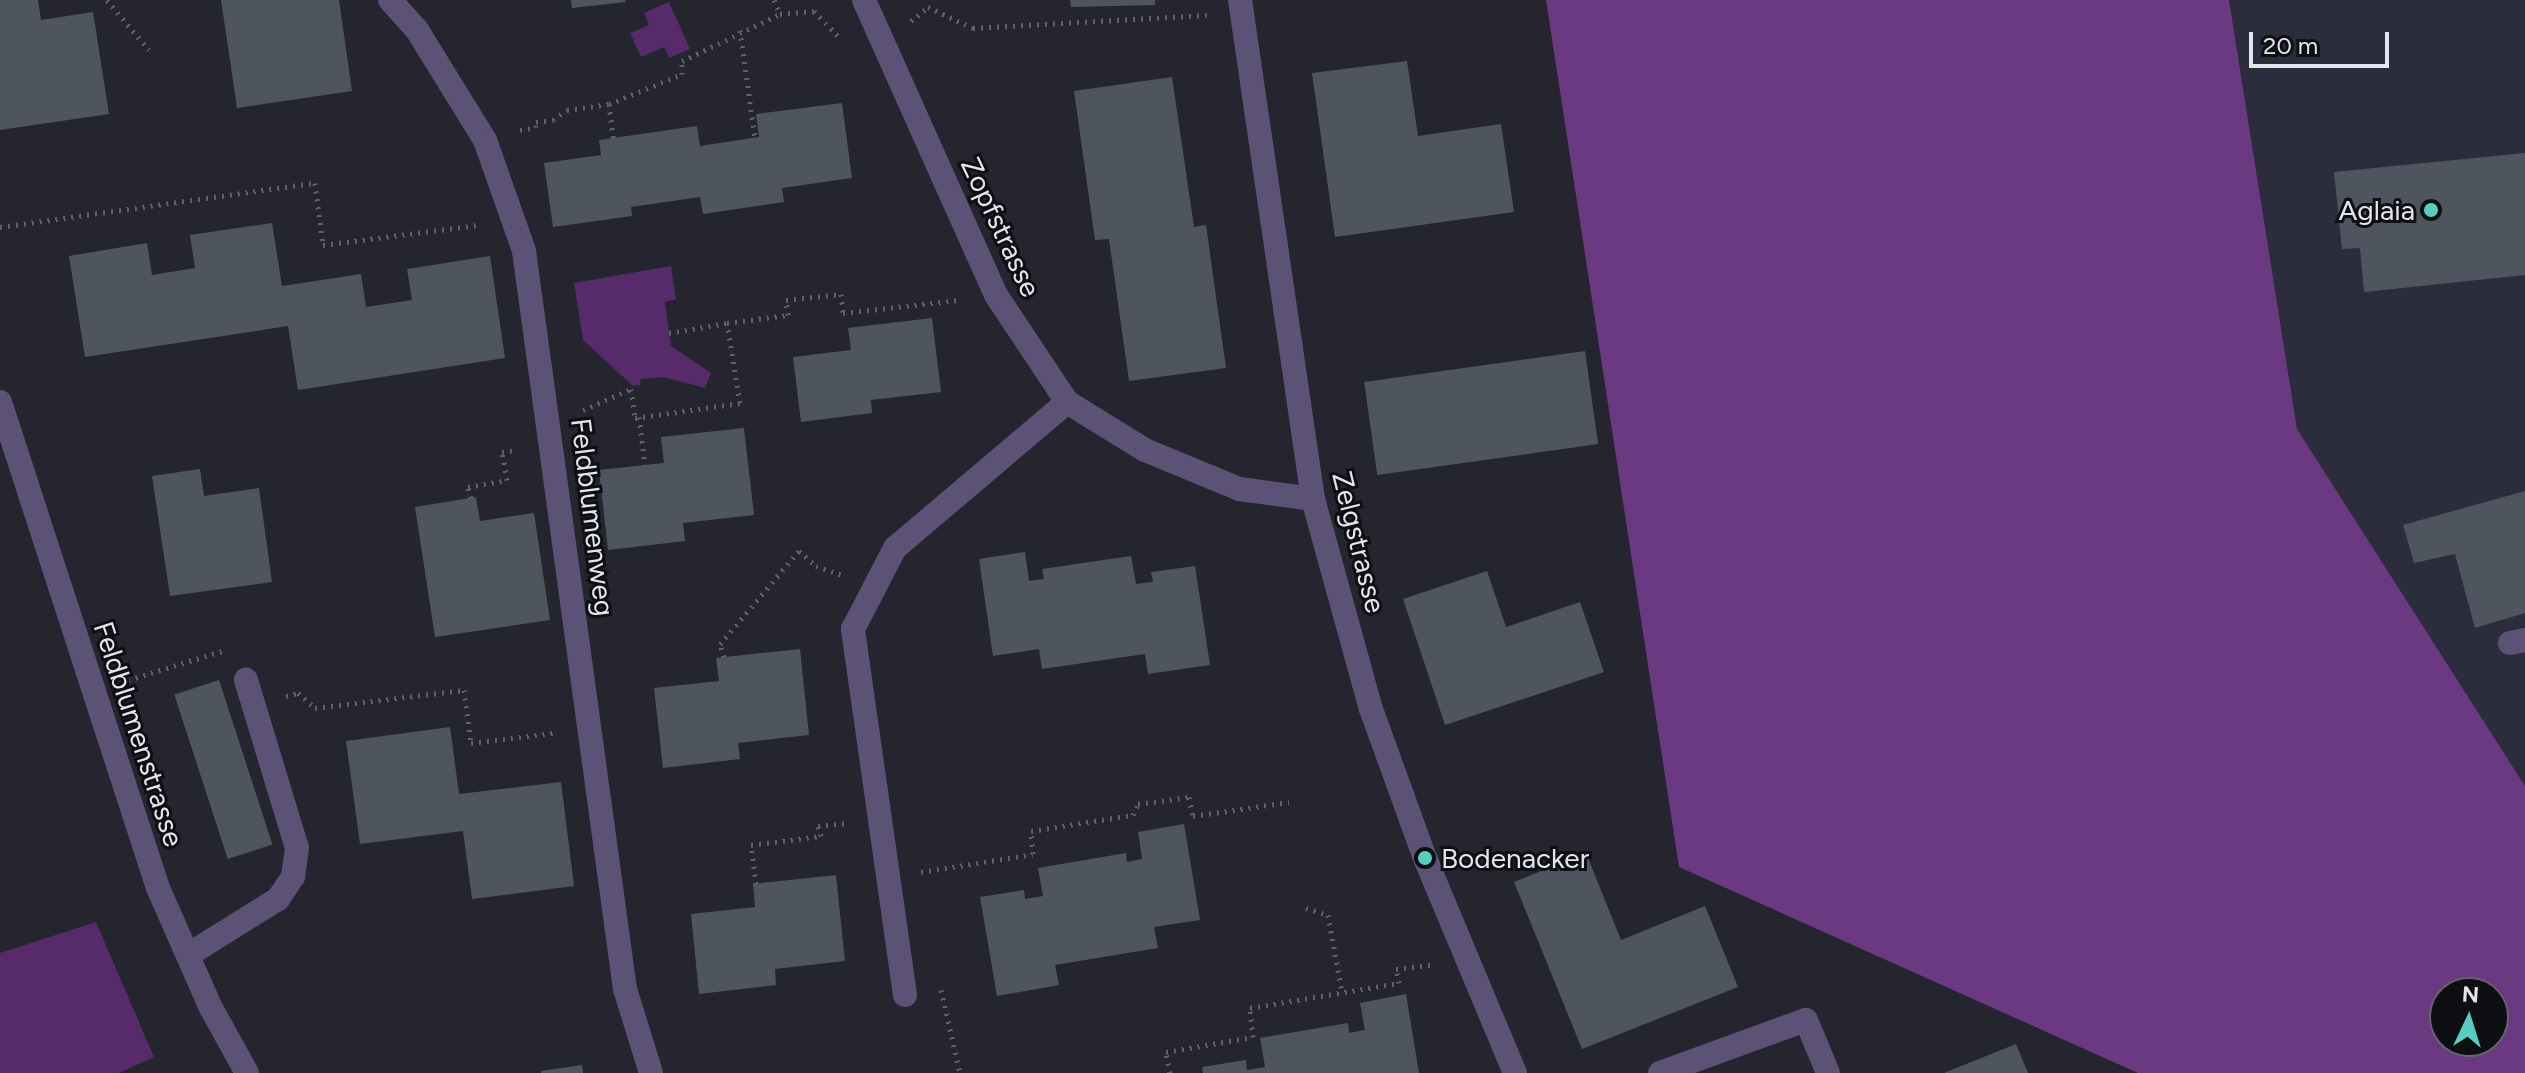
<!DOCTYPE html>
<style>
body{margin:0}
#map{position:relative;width:2525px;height:1073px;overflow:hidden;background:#24252f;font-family:Figtree,sans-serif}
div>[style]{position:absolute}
.built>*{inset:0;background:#2b2d3d}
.green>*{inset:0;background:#572a6a}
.forest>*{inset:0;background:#6b3882}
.building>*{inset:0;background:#4f555f;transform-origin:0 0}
.path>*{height:5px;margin-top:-2.5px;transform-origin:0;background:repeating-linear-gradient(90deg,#60616a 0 2px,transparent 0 8px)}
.lane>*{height:24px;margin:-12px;padding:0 12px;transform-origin:12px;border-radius:12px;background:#5b5275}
.street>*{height:24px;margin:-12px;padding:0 12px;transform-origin:12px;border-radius:12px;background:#5b5275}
.dots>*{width:22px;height:22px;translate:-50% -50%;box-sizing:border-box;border:4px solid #0e0f13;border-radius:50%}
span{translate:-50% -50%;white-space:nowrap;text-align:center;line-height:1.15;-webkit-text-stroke:6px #0e0f13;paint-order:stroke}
.poi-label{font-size:28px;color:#e4e5ec}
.right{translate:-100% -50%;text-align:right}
.left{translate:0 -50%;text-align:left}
.street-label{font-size:28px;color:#e4e5ec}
.north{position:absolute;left:2429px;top:977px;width:80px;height:80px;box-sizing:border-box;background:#0e0f13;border:2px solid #64656a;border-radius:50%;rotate:4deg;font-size:22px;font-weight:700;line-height:32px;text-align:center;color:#e4e5ec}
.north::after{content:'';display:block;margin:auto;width:28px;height:36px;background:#57cec1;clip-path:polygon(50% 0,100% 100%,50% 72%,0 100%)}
.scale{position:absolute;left:2249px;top:32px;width:140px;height:36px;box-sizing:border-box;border:4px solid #e4e5ec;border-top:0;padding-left:10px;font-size:24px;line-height:28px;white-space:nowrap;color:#e4e5ec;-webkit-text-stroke:6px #0e0f13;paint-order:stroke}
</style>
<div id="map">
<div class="built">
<i style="clip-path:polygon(2229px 0,2525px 0,2525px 786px,2297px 429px)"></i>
</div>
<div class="green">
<i style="clip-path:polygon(669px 2px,690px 49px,669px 58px,664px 47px,641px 57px,630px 33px,649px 25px,644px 13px)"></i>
<i style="clip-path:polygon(671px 266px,676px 299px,665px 302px,671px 346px,711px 373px,705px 388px,663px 377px,640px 379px,641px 385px,633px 386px,583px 340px,574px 283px)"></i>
<i style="clip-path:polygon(96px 922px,154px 1057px,119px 1073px,0 1073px,0 953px)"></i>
</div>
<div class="forest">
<i style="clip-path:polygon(evenodd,1546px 0,2229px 0,2297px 429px,2525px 786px,2525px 1073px,2138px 1073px,1679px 867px,1546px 0,2445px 993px,2493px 993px,2493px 1041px,2445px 1041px,2445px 993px)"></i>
</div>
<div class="building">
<i style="clip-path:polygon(0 0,38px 0,41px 20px,93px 12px,109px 114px,0 130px)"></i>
<i style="clip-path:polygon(221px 0,339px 0,352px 91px,237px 108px)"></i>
<i style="clip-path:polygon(571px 0,625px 0,626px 2px,572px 8px)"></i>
<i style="clip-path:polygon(1070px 0,1155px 0,1155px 5px,1071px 7px)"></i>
<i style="clip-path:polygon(1407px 61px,1418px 136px,1501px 124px,1514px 212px,1335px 237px,1312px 73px)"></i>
<i style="clip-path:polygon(1172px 77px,1194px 227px,1206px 225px,1226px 368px,1129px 381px,1109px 239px,1095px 240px,1074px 91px)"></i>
<i style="clip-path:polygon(842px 103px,852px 178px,782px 188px,784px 202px,703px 214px,700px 197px,631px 207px,632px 216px,553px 227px,544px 163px,601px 155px,599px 140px,697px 126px,700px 146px,759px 137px,756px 114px)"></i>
<i style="clip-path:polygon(2525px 153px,2525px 275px,2364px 292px,2360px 248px,2342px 249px,2334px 172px)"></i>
<i style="clip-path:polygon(272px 223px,282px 286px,361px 274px,366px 307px,412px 300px,407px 269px,490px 256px,505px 358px,298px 390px,288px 326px,85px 357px,69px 256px,147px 243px,152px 275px,195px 268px,190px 235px)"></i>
<i style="clip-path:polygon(932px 318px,941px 392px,871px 400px,872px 413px,801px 422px,793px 357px,851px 350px,848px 328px)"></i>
<i style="left:1585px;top:351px;width:94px;height:223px;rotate:82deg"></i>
<i style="clip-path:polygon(744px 428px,754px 515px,683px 523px,685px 541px,608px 550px,599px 470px,664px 463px,661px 437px)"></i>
<i style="clip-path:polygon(200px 469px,204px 496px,259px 488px,272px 582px,170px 596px,152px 476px)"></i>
<i style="clip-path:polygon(2525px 491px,2525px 613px,2475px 628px,2455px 554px,2414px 563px,2403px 525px)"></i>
<i style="clip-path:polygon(476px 497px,480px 521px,534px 513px,550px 620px,435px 637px,415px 507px)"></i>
<i style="clip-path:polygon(1025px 552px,1029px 581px,1044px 579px,1042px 569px,1131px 556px,1136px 584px,1153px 582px,1151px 572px,1195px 566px,1210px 665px,1148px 674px,1145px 654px,1042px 669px,1039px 649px,993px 656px,979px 559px)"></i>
<i style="clip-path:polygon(1487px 571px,1506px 627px,1580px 602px,1604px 672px,1445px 725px,1403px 599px)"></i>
<i style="clip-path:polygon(800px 649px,809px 735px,738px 743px,740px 759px,663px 768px,654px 688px,719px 681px,716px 658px)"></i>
<i style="left:219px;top:680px;width:173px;height:47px;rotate:72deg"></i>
<i style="clip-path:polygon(450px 727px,459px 794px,561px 782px,574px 886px,472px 899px,463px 831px,360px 844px,346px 741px)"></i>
<i style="clip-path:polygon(1184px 824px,1200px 920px,1154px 927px,1158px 948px,1055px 965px,1059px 985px,997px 996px,980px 897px,1024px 890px,1025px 899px,1043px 896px,1038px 868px,1126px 853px,1127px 862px,1142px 859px,1138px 832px)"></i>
<i style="clip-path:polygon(1586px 853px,1621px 940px,1705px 906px,1738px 987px,1582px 1049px,1514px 882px)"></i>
<i style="clip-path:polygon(836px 875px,845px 961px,775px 969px,776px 985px,699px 994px,691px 914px,755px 907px,753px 884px)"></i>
<i style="clip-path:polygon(1406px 994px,1419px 1073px,1203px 1073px,1202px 1067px,1246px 1060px,1247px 1070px,1265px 1067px,1260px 1038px,1348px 1023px,1349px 1033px,1365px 1030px,1360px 1003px)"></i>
<i style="clip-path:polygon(2016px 1044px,2028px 1073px,1944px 1073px)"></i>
<i style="clip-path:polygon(582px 1065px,583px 1073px,541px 1073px,541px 1071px)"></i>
</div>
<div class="path">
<i style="left:107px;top:0;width:65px;rotate:50deg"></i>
<i style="left:774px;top:0;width:15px;rotate:67deg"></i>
<i style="left:911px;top:21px;width:22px;rotate:-39deg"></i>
<i style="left:928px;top:7px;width:50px;rotate:25deg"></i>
<i style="left:973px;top:28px;width:234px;rotate:-3.2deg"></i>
<i style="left:740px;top:30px;width:109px;rotate:82.1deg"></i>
<i style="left:609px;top:104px;width:34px;rotate:83deg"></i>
<i style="left:520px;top:130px;width:16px;rotate:-11deg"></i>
<i style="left:536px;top:127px;width:5px;rotate:-90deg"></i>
<i style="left:536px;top:122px;width:17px;rotate:-7deg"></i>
<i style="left:553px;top:120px;width:17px;rotate:-36deg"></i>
<i style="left:567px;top:110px;width:42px;rotate:-8.1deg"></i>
<i style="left:609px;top:104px;width:79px;rotate:-22.3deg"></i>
<i style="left:682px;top:74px;width:13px;rotate:-90deg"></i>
<i style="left:682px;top:61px;width:109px;rotate:-25.6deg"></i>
<i style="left:780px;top:14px;width:34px;rotate:-5deg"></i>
<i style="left:814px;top:11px;width:35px;rotate:46deg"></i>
<i style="left:0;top:227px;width:318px;rotate:-8deg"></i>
<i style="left:315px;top:183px;width:63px;rotate:82.6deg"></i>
<i style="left:323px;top:245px;width:154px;rotate:-7.4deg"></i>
<i style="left:669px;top:333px;width:59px;rotate:-9.8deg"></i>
<i style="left:583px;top:410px;width:52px;rotate:-23.6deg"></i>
<i style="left:631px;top:389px;width:29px;rotate:82deg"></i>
<i style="left:635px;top:418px;width:106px;rotate:-8.1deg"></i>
<i style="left:740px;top:403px;width:81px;rotate:-99.2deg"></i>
<i style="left:727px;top:323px;width:62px;rotate:-7.5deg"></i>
<i style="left:788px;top:315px;width:15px;rotate:-98deg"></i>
<i style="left:786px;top:300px;width:55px;rotate:-6.2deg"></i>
<i style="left:841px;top:294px;width:19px;rotate:84deg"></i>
<i style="left:843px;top:313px;width:117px;rotate:-6.4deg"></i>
<i style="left:639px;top:417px;width:49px;rotate:83deg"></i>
<i style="left:471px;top:498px;width:11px;rotate:-105deg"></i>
<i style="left:468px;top:487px;width:40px;rotate:-10deg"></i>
<i style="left:507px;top:480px;width:28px;rotate:-100deg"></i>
<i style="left:502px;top:452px;width:12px;rotate:-9deg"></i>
<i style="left:724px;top:657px;width:14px;rotate:-107deg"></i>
<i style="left:720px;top:644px;width:122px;rotate:-49.7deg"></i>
<i style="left:799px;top:551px;width:23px;rotate:41deg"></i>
<i style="left:816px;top:566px;width:28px;rotate:19deg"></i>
<i style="left:128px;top:680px;width:98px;rotate:-17.1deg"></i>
<i style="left:286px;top:696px;width:12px;rotate:-14deg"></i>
<i style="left:298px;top:693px;width:23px;rotate:41deg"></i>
<i style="left:315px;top:708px;width:150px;rotate:-6.9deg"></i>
<i style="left:464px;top:690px;width:53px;rotate:82.5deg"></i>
<i style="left:471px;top:743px;width:83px;rotate:-7deg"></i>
<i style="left:921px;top:872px;width:113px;rotate:-9.1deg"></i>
<i style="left:1033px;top:854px;width:23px;rotate:-95deg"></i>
<i style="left:1031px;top:831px;width:103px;rotate:-8.9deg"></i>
<i style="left:1133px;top:815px;width:12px;rotate:-66deg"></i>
<i style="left:1138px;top:804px;width:51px;rotate:-7.8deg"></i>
<i style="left:1189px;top:797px;width:19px;rotate:78deg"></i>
<i style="left:1193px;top:816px;width:97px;rotate:-8.3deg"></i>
<i style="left:756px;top:884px;width:39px;rotate:-97deg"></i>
<i style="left:751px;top:845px;width:71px;rotate:-7.3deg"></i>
<i style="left:821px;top:836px;width:10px;rotate:-107deg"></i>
<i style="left:818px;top:826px;width:27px;rotate:-6deg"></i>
<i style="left:1306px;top:908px;width:23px;rotate:18deg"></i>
<i style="left:1328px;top:915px;width:78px;rotate:79.7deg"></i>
<i style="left:941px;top:990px;width:85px;rotate:77.1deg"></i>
<i style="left:1170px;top:1073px;width:21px;rotate:-101deg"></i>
<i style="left:1166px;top:1052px;width:88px;rotate:-9.8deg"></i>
<i style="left:1253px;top:1037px;width:29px;rotate:-96deg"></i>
<i style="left:1250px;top:1008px;width:151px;rotate:-9.5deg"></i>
<i style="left:1399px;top:983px;width:14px;rotate:-102deg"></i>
<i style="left:1396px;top:969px;width:35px;rotate:-7deg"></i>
</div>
<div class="lane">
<i style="left:390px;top:0;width:40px;rotate:48deg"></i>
<i style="left:417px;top:30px;width:129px;rotate:58.3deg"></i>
<i style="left:485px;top:140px;width:118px;rotate:70.6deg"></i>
<i style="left:524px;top:251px;width:745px;rotate:82.21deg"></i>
<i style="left:625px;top:989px;width:88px;rotate:72.8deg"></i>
<i style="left:2510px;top:643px;width:15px;rotate:-11deg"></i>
<i style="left:188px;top:955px;width:106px;rotate:-31.9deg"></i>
<i style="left:278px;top:899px;width:27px;rotate:-56deg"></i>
<i style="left:293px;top:877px;width:29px;rotate:-82deg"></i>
<i style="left:297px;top:848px;width:176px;rotate:-106.9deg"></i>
<i style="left:905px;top:995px;width:370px;rotate:-98.1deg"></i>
<i style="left:853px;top:629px;width:91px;rotate:-62.6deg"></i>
<i style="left:895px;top:548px;width:226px;rotate:-40.3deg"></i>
<i style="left:1660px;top:1073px;width:155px;rotate:-20deg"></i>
<i style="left:1806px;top:1020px;width:57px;rotate:67.5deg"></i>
</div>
<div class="street">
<i style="left:864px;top:0;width:323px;rotate:65.9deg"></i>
<i style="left:996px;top:295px;width:128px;rotate:56.4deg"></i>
<i style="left:1067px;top:402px;width:92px;rotate:31.6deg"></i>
<i style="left:1145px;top:450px;width:102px;rotate:22.5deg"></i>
<i style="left:1239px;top:489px;width:75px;rotate:7.7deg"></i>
<i style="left:1240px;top:0;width:504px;rotate:81.68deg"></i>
<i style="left:1313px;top:499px;width:218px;rotate:74.6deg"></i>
<i style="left:1371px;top:709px;width:158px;rotate:70.1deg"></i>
<i style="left:1425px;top:858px;width:233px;rotate:67.3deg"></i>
<i style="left:0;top:402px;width:511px;rotate:71.99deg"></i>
<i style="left:158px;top:888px;width:131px;rotate:66.2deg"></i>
<i style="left:211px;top:1008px;width:74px;rotate:61deg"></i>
</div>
<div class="dots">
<i style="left:2431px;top:210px;background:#57cec1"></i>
<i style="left:1425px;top:858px;background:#57cec1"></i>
</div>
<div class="poi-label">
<span class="right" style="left:2415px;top:210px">Aglaia</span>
<span class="left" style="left:1441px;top:858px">Bodenacker</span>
</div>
<div class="street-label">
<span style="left:1001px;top:227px;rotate:65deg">Zopfstrasse</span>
<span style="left:593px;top:517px;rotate:83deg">Feldblumenweg</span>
<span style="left:1359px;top:542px;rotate:76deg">Zelgstrasse</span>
<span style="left:139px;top:734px;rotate:72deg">Feldblumenstrasse</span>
</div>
<div class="north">N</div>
<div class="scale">20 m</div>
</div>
